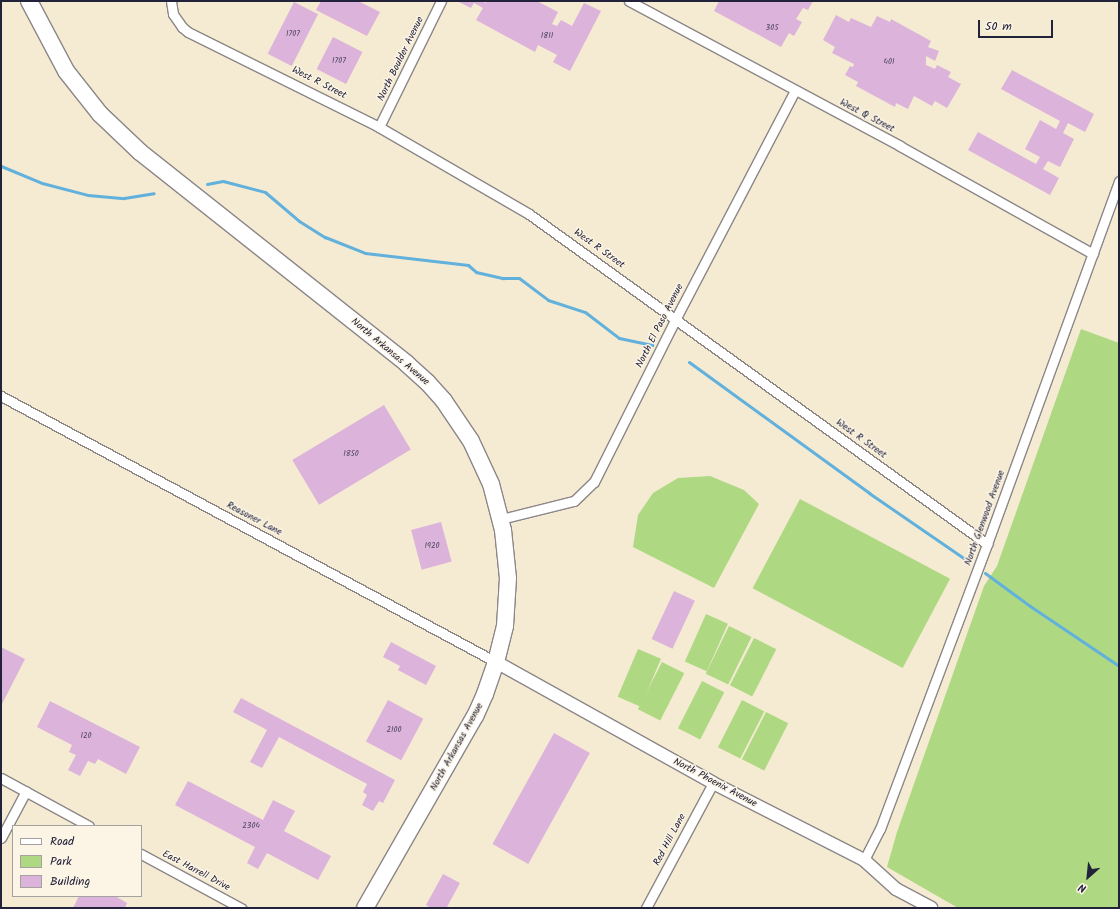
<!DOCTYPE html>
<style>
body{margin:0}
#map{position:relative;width:1120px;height:909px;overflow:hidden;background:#f5ebd3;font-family:Kalam,sans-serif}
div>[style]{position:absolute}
.green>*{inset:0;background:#afd883;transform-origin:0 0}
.stream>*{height:3px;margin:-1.5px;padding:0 1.5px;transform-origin:1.5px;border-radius:1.5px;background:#62b1dc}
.building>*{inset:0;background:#dcb3da;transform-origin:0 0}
.roads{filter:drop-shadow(1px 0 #8c8687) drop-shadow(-1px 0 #8c8687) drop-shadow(0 1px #8c8687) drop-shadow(0 -1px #8c8687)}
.minor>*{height:9px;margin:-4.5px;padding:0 4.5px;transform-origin:4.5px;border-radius:4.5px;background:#fff}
.tertiary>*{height:12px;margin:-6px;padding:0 6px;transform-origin:6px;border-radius:6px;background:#fff}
.trunk>*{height:16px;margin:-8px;padding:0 8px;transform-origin:8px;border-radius:8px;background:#fff}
span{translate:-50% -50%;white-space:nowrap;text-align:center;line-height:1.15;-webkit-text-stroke:3px #fcf5e5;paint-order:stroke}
.number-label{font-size:8px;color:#504663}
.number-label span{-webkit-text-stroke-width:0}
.street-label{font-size:10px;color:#22223b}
.frame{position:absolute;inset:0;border:2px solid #22223b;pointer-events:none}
.legend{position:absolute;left:12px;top:825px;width:130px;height:72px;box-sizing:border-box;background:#fcf5e5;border:1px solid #a5a1a1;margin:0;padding:5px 7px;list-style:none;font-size:12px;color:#22223b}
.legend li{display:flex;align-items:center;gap:8px;height:20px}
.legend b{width:20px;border:1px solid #a5a1a1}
.north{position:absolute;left:1068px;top:857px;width:40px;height:40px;-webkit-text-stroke:3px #fcf5e5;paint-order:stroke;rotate:207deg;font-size:11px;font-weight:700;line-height:16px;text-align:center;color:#22223b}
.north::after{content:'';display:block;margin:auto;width:14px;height:18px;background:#22223b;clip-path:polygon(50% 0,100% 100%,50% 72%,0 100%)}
.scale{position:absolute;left:978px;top:20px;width:75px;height:18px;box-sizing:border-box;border:2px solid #22223b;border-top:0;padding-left:5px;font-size:12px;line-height:14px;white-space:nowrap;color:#22223b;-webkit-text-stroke:3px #fcf5e5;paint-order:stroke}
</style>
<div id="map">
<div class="green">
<i style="clip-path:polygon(1081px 329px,1119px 343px,1119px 908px,958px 908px,887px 867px,897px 832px,984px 586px,997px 566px)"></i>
<i style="clip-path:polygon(710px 476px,744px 490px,759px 504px,714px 588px,633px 547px,638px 515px,653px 493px,678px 478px)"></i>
<i style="left:800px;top:499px;width:170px;height:101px;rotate:28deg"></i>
<i style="left:706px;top:614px;width:24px;height:52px;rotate:24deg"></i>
<i style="left:729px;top:626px;width:25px;height:53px;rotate:26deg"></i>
<i style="left:754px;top:638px;width:25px;height:53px;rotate:27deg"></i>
<i style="left:638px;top:649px;width:25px;height:52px;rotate:23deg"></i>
<i style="left:662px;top:662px;width:25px;height:53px;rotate:27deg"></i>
<i style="left:702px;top:681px;width:25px;height:53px;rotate:27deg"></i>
<i style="left:742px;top:700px;width:25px;height:53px;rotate:27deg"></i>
<i style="left:766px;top:712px;width:25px;height:53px;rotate:27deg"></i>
</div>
<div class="stream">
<i style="left:1px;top:166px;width:44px;rotate:22.5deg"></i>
<i style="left:42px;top:183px;width:48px;rotate:14.6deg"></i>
<i style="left:88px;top:195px;width:36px;rotate:5deg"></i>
<i style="left:124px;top:198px;width:30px;rotate:-9deg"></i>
<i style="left:207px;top:184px;width:16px;rotate:-11deg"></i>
<i style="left:223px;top:181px;width:43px;rotate:14.7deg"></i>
<i style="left:265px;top:192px;width:45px;rotate:40.5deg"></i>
<i style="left:299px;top:221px;width:31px;rotate:32deg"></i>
<i style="left:325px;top:237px;width:43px;rotate:21.8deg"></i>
<i style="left:365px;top:253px;width:104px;rotate:6.6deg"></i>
<i style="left:468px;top:265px;width:11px;rotate:41deg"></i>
<i style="left:476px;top:272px;width:28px;rotate:13deg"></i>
<i style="left:503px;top:278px;width:16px"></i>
<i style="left:519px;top:278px;width:36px;rotate:37deg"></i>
<i style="left:548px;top:300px;width:39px;rotate:18deg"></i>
<i style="left:585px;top:312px;width:43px;rotate:37.4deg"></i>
<i style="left:619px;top:338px;width:34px;rotate:12deg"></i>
<i style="left:689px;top:362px;width:223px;rotate:36deg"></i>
<i style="left:869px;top:493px;width:116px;rotate:34.5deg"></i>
<i style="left:985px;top:573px;width:56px;rotate:36.3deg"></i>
<i style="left:1030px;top:606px;width:107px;rotate:34deg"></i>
</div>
<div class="building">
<i style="clip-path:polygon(321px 1px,358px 1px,380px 12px,367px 36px,316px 10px)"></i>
<i style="clip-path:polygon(457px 1px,482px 1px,486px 3px,487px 1px,537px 1px,558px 12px,552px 24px,557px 26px,561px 20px,572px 26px,584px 3px,601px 11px,570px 71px,553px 62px,557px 55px,538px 45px,535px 52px,476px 20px,483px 8px,474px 3px,471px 8px)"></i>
<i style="clip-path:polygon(719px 1px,813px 1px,808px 10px,803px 8px,796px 19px,802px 22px,794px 36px,789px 33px,781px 47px,714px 11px)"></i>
<i style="left:294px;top:2px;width:27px;height:58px;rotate:27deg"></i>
<i style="clip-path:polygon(836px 15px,849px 22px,851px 18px,871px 27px,877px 16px,890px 22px,891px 19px,931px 41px,928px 47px,939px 51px,935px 61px,926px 56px,926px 65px,935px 69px,937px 65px,951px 72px,948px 77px,961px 84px,947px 108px,935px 101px,932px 106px,914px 96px,908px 109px,896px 103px,895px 107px,856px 86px,858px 82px,845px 75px,850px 66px,853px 67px,854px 64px,832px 53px,835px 47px,823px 40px)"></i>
<i style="left:333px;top:37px;width:33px;height:36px;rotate:27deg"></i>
<i style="clip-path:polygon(1012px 70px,1094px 114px,1085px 132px,1068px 123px,1063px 133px,1074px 139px,1060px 167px,1048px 161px,1043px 169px,1059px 178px,1050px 195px,968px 150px,978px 132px,1036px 164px,1040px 157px,1025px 149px,1040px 120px,1056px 129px,1060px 121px,1001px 89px)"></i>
<i style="left:384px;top:405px;width:52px;height:107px;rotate:59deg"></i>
<i style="left:441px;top:522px;width:41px;height:31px;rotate:75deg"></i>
<i style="left:674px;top:591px;width:23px;height:53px;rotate:25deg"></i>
<i style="clip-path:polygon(391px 642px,436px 666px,426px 685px,398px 670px,400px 666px,383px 657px)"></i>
<i style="clip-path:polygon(1px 647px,25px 659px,1px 706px)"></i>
<i style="clip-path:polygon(241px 698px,395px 780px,383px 803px,379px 801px,373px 811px,362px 805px,367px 795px,363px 792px,367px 784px,279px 737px,262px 768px,250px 762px,267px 730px,233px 712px)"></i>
<i style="left:388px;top:700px;width:40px;height:47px;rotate:28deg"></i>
<i style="clip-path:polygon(50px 701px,140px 747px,126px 774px,98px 759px,95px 764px,88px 761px,80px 776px,68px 770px,76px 755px,69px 752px,72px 745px,37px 727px)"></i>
<i style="left:554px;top:733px;width:41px;height:127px;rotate:29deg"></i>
<i style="clip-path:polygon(188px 781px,263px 820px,273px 800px,295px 811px,284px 831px,331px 856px,318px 880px,267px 853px,258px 869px,247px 863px,255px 847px,175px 805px)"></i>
<i style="clip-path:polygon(443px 874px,460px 883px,447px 907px,450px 908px,431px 908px,426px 905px)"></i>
<i style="clip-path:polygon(79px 896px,115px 896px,127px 903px,125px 908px,73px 908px)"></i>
</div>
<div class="roads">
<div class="minor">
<i style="left:171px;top:1px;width:13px;rotate:81deg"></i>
<i style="left:173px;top:14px;width:16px;rotate:55deg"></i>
<i style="left:182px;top:27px;width:8px;rotate:40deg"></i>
<i style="left:188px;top:32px;width:213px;rotate:26.4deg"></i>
<i style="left:379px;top:127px;width:173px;rotate:30.1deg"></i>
<i style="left:529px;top:214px;width:565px;rotate:35.77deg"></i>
<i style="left:629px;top:1px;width:307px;rotate:28.1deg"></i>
<i style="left:900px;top:146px;width:221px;rotate:29.2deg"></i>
<i style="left:379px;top:127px;width:140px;rotate:-63.8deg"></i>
<i style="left:1px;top:396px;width:562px;rotate:28.25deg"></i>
<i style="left:501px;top:519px;width:75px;rotate:-13.9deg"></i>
<i style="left:574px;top:501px;width:28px;rotate:-44deg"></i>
<i style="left:594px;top:482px;width:183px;rotate:-63.4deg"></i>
<i style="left:676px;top:318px;width:257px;rotate:-62.4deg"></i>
<i style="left:1px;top:778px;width:100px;rotate:28.6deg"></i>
<i style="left:1px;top:838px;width:53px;rotate:-62deg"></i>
<i style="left:141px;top:854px;width:114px;rotate:28.4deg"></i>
<i style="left:864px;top:860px;width:35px;rotate:-63deg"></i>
<i style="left:880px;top:829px;width:304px;rotate:-69.4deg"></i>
<i style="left:987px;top:544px;width:386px;rotate:-70deg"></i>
<i style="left:646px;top:908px;width:142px;rotate:-61.8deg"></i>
</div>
<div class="tertiary">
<i style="left:496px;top:662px;width:248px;rotate:29.1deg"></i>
<i style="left:713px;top:783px;width:169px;rotate:27deg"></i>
<i style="left:864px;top:860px;width:43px;rotate:42.2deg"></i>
<i style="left:896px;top:889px;width:40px;rotate:28deg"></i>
</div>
<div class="trunk">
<i style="left:29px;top:1px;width:79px;rotate:62.1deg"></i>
<i style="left:66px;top:71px;width:55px;rotate:51.7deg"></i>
<i style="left:100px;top:114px;width:55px;rotate:43.5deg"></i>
<i style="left:140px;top:152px;width:341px;rotate:38.4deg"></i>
<i style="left:407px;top:364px;width:28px;rotate:42deg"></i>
<i style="left:428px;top:383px;width:24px;rotate:48deg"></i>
<i style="left:444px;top:401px;width:48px;rotate:56deg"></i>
<i style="left:471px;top:441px;width:47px;rotate:65.1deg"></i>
<i style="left:491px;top:484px;width:48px;rotate:75.4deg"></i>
<i style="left:503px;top:530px;width:48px;rotate:84.1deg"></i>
<i style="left:508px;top:578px;width:48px;rotate:93.6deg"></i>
<i style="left:505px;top:626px;width:37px;rotate:104deg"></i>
<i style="left:496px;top:662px;width:34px;rotate:109deg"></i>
<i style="left:485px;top:694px;width:24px;rotate:114deg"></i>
<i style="left:475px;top:716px;width:221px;rotate:119.8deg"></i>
</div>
</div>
<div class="number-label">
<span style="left:772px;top:28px">305</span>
<span style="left:293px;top:34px">1707</span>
<span style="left:547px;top:36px">1811</span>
<span style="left:339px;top:61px">1707</span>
<span style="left:889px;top:62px">401</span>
<span style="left:351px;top:454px">1850</span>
<span style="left:432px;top:546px">1920</span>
<span style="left:394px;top:730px">2100</span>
<span style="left:86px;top:736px">120</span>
<span style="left:251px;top:826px">2304</span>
</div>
<div class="street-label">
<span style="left:401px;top:59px;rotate:-64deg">North Boulder Avenue</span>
<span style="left:319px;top:83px;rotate:27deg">West R Street</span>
<span style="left:867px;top:116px;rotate:28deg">West Q Street</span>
<span style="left:599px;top:249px;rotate:36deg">West R Street</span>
<span style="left:660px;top:326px;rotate:-63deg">North El Paso Avenue</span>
<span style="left:390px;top:352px;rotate:40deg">North Arkansas Avenue</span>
<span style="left:861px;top:439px;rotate:36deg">West R Street</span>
<span style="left:985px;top:518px;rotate:-70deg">North Glenwood Avenue</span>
<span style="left:254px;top:519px;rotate:28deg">Reasoner Lane</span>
<span style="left:457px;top:747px;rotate:-61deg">North Arkansas Avenue</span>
<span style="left:715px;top:783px;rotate:28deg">North Phoenix Avenue</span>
<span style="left:670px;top:840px;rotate:-62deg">Red Hill Lane</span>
<span style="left:196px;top:871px;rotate:28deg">East Harrell Drive</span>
</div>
<div class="frame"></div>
<ul class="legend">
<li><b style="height:5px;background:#fff"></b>Road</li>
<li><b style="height:11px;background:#afd883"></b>Park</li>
<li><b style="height:11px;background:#dcb3da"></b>Building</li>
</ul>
<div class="north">N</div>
<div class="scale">50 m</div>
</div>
